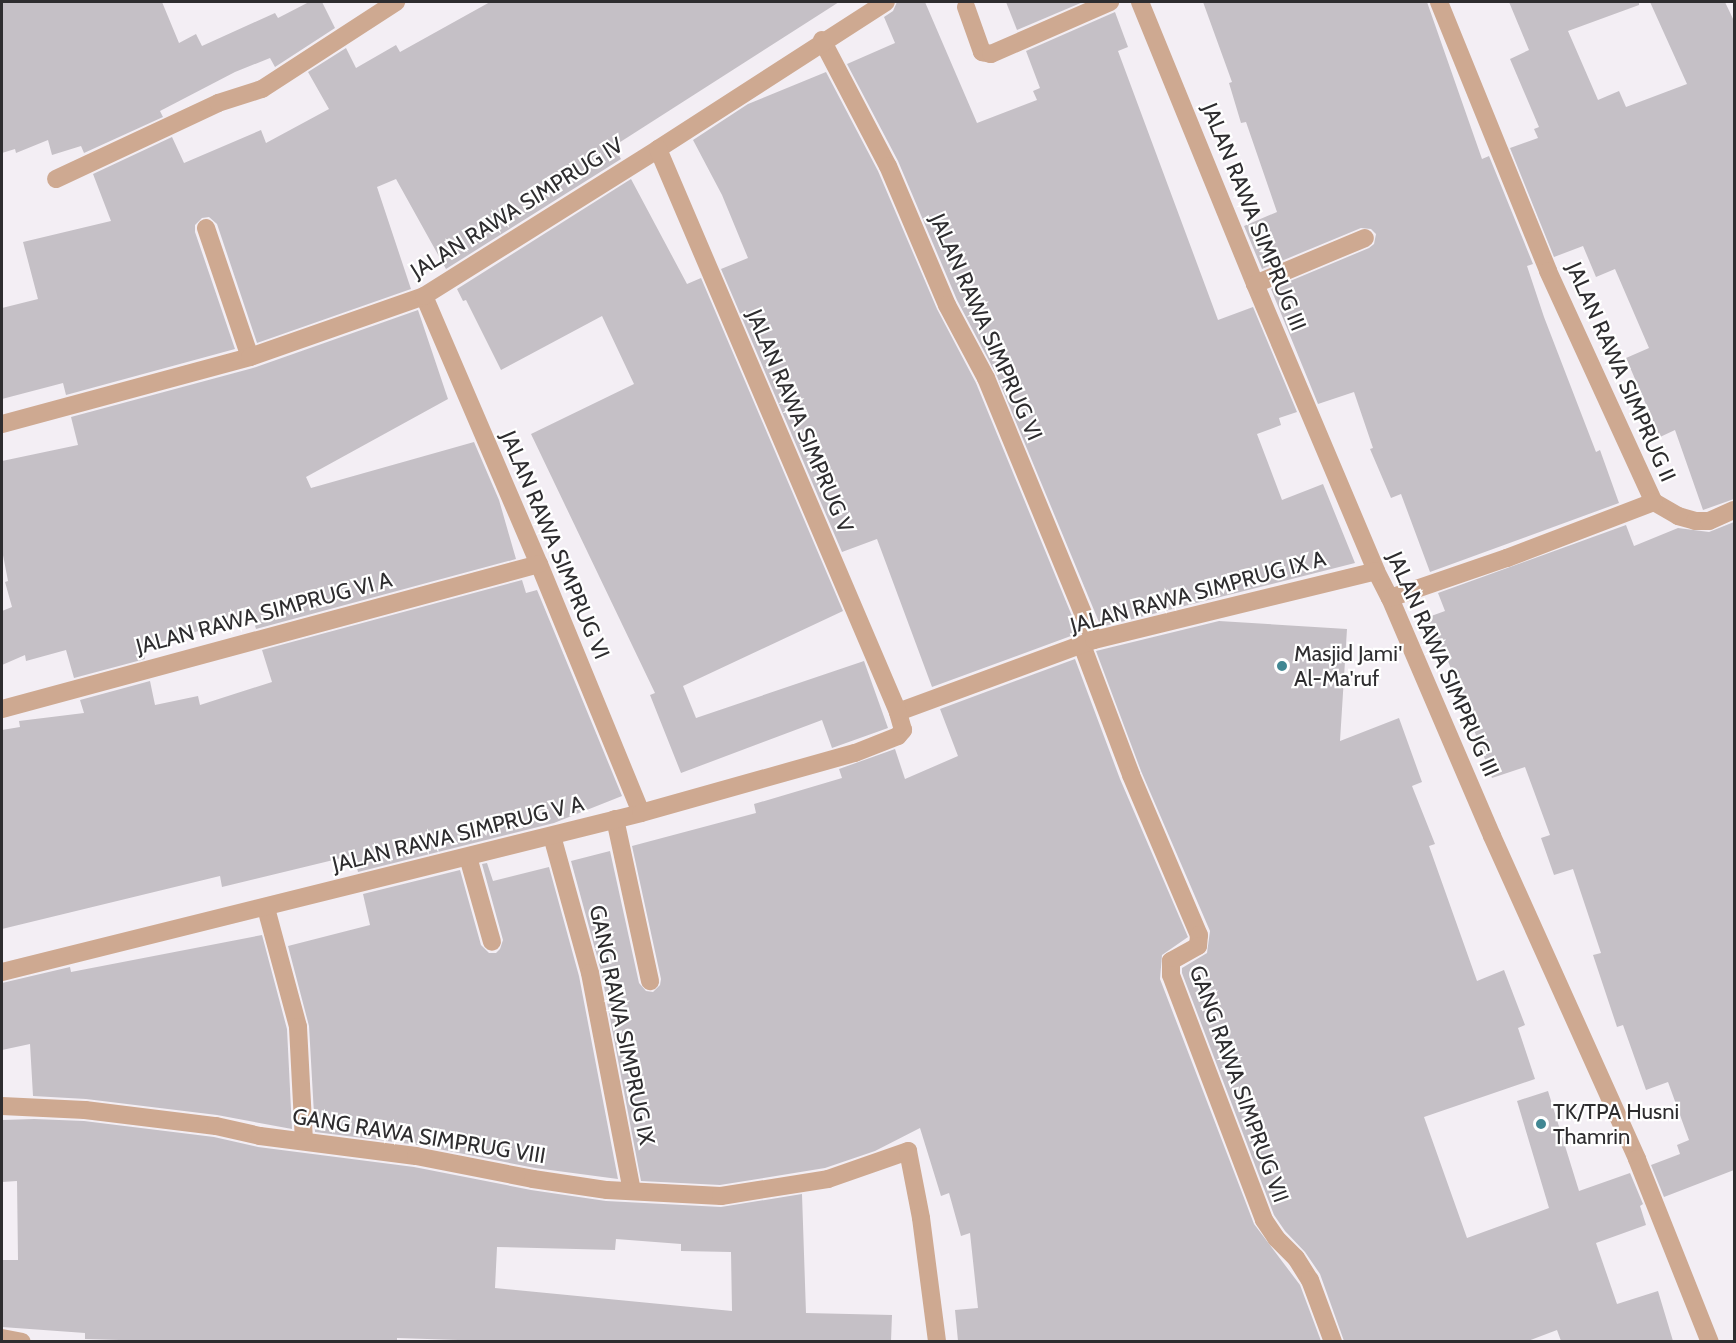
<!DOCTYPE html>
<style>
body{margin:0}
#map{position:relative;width:1736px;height:1343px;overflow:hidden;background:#f3eef4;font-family:Cabin,sans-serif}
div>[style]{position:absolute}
.building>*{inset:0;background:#c5c0c6}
.minor>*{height:18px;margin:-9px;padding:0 9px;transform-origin:9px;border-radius:9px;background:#cea991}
.dots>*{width:16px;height:16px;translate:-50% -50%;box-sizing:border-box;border:3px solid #fff;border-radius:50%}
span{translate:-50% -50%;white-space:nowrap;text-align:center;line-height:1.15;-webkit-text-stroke:4.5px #fff;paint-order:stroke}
.street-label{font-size:22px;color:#2e2d2f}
.poi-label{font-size:22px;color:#2e2d2f}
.left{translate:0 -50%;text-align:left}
.frame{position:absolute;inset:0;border:3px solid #2e2d2f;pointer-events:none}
</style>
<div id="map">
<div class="building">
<i style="clip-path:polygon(2px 2px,162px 2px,179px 43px,196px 34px,202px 46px,275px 13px,278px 18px,309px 2px,322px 2px,335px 28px,275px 67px,270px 58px,235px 72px,160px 111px,163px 117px,84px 153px,81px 146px,52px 155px,48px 140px,16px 153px,15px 149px,2px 153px)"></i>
<i style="clip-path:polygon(490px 2px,839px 2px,614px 146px,621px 159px,446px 269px,396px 179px,377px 187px,411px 289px,257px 343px,217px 224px,209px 217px,202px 218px,195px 225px,195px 232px,235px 349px,66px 395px,63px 383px,2px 399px,2px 308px,38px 299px,23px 242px,111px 221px,93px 174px,172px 137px,184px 163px,261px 130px,266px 143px,329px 109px,308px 72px,346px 48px,356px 68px,396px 45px,400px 52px)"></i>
<i style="clip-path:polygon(897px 2px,925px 2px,977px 123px,1037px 100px,1033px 91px,1040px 88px,1026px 51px,1115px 12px,1128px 47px,1118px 51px,1218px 320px,1253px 307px,1297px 412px,1279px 418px,1281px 425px,1257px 434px,1282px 500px,1323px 484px,1355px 563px,1101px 627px,996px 374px,957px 300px,898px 161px,847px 64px,895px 43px,884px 17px,893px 11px)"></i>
<i style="clip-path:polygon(1006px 2px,1083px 2px,1017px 30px)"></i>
<i style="clip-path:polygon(1203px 2px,1427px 2px,1482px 159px,1489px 156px,1533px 264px,1527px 266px,1544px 317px,1596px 452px,1600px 450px,1619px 503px,1430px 572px,1401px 494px,1391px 498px,1370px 449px,1373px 448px,1354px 392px,1318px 404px,1271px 289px,1369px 248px,1374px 244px,1376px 234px,1371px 229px,1361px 228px,1262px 269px,1244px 226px,1277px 212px,1246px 122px,1241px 123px,1229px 83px,1232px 82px)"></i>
<i style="clip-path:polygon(1509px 2px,1639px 2px,1639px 5px,1568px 31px,1598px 100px,1619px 91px,1626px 107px,1687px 84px,1650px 2px,1725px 2px,1734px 21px,1734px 499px,1703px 510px,1675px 430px,1660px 437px,1626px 358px,1649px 348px,1615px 269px,1596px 277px,1583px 246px,1554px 257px,1510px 148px,1538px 138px,1534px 129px,1539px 127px,1510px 59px,1529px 50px)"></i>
<i style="clip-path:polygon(826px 72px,878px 171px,937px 309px,976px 383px,1079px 633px,932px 687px,877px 539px,842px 552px,721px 269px,748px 258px,722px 195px,693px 140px,748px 104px)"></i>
<i style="clip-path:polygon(631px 179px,687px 284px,701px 278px,843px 611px,683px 686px,696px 718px,864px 661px,888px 728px,832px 748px,822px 720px,681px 773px,650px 695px,655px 693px,531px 434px,634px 384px,602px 316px,501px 370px,466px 300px,463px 301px,457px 289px)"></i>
<i style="clip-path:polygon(418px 310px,448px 399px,306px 477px,311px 488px,474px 442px,499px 500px,516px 559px,256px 629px,252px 616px,142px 647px,145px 659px,74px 678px,66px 650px,26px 661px,25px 655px,2px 665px,2px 611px,12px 607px,5px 582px,8px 581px,2px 550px,2px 461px,78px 445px,71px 417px,253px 368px)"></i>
<i style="clip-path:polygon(1734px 522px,1734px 1170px,1664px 1197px,1651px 1165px,1680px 1154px,1677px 1145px,1689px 1140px,1668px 1082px,1646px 1090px,1623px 1025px,1617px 1027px,1593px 955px,1601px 953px,1573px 869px,1554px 875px,1541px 838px,1550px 835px,1525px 767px,1492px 778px,1445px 653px,1437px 656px,1423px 619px,1445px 611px,1438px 593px,1626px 525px,1634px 546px,1678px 528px,1709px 532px)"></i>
<i style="clip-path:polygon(522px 580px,526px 593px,537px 590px,622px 796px,554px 823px,358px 872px,354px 855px,222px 887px,220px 876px,2px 929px,2px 730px,20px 727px,19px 721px,84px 713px,80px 700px,150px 681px,155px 705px,198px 696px,200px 705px,272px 682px,262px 650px)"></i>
<i style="clip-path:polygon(1219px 621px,1347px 629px,1340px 741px,1399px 718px,1422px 782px,1412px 786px,1435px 844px,1429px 846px,1477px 981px,1504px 970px,1525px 1025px,1518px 1028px,1535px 1079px,1424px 1117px,1467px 1238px,1549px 1208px,1517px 1101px,1548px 1091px,1579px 1191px,1630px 1173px,1643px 1204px,1640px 1206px,1646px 1225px,1596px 1243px,1617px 1304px,1658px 1291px,1673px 1341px,1561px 1341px,1557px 1330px,1528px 1341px,1344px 1341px,1320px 1274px,1305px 1252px,1285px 1231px,1274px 1215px,1182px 973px,1182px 968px,1207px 953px,1210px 931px,1141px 771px,1096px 651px)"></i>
<i style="clip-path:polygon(1075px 659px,1120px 779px,1188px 937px,1162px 955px,1160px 979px,1254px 1224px,1300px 1285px,1321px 1341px,958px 1341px,955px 1310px,978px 1308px,970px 1233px,961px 1236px,949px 1193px,941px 1196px,920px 1128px,875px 1151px,825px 1168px,720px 1185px,641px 1181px,601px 971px,571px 861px,610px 851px,639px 983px,646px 991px,653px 992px,660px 985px,661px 979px,632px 846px,756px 813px,754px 804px,842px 778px,839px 769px,895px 749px,905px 779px,958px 756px,940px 709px)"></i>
<i style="clip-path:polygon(487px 863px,493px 881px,549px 867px,579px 976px,618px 1179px,535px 1168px,418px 1145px,315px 1132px,309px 1026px,288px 946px,370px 925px,363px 894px,460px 870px,481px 945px,489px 953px,496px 953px,500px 949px,503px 940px,482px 864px)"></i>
<i style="clip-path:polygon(262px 935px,287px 1029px,292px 1129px,217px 1115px,86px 1099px,33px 1096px,30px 1044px,2px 1050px,2px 983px,70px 967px,71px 972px)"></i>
<i style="clip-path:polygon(evenodd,34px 1119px,84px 1121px,214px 1137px,258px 1147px,414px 1167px,531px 1190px,606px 1201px,721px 1207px,802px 1194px,806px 1313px,892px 1315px,891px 1341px,488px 1341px,397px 1338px,397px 1341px,153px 1341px,85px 1339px,85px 1333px,2px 1327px,3px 1260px,18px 1260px,17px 1181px,2px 1182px,2px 1120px,34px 1119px,616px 1239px,681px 1244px,681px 1251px,731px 1252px,732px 1311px,495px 1288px,497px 1247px,615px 1250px,616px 1239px)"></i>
</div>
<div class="minor">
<i style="left:1140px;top:2px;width:305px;rotate:67.8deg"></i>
<i style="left:1255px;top:284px;width:311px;rotate:67.1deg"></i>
<i style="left:1376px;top:571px;width:30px;rotate:63deg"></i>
<i style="left:1390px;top:598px;width:259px;rotate:66.8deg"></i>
<i style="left:1492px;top:836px;width:354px;rotate:65.8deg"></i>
<i style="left:1637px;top:1159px;width:197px;rotate:68.3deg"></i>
<i style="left:1439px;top:2px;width:290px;rotate:67.9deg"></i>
<i style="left:1548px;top:271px;width:254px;rotate:65.4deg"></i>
<i style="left:966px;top:7px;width:48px;rotate:70.4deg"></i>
<i style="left:982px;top:52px;width:9px;rotate:13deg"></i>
<i style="left:991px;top:54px;width:130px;rotate:-23.6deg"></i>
<i style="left:822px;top:40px;width:142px;rotate:62.4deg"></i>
<i style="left:888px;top:166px;width:151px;rotate:67deg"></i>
<i style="left:947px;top:305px;width:83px;rotate:61.9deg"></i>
<i style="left:986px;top:378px;width:283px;rotate:67.6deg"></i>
<i style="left:56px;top:179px;width:179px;rotate:-25.1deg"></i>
<i style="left:218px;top:103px;width:46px;rotate:-17.7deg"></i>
<i style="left:262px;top:89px;width:160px;rotate:-33deg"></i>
<i style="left:206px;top:228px;width:136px;rotate:71.2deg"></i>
<i style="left:1255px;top:284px;width:119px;rotate:-22.7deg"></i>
<i style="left:424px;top:296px;width:292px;rotate:66.8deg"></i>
<i style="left:539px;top:564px;width:269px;rotate:67.7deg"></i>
<i style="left:2px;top:424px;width:257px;rotate:-15.1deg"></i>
<i style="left:250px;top:357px;width:184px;rotate:-19.3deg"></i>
<i style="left:424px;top:296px;width:276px;rotate:-32.1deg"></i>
<i style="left:658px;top:149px;width:271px;rotate:-32.8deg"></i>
<i style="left:1654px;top:502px;width:28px;rotate:30deg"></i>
<i style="left:1678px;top:516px;width:18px;rotate:16deg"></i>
<i style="left:1695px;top:521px;width:14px"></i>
<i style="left:1709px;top:521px;width:27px;rotate:-24deg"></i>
<i style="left:1390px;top:598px;width:124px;rotate:-18.9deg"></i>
<i style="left:1507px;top:558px;width:157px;rotate:-20.9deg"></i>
<i style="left:1082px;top:645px;width:139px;rotate:69.3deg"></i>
<i style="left:1131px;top:775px;width:174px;rotate:67deg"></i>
<i style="left:1199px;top:935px;width:11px;rotate:95deg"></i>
<i style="left:1198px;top:946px;width:31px;rotate:151deg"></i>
<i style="left:1171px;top:961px;width:14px;rotate:90deg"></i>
<i style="left:1171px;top:975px;width:262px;rotate:69.2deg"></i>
<i style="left:1264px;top:1220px;width:22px;rotate:56deg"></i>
<i style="left:1276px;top:1238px;width:28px;rotate:45deg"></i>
<i style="left:1296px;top:1258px;width:26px;rotate:58deg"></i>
<i style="left:1310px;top:1280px;width:66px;rotate:69.6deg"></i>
<i style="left:2px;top:709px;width:556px;rotate:-15.11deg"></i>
<i style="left:898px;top:712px;width:209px;rotate:-20.2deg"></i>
<i style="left:1094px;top:640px;width:290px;rotate:-13.7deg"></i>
<i style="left:615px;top:819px;width:166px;rotate:77.8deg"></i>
<i style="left:552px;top:836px;width:142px;rotate:74.5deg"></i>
<i style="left:590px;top:973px;width:222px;rotate:79.1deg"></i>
<i style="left:468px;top:857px;width:88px;rotate:74.2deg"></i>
<i style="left:266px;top:908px;width:123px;rotate:74.9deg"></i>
<i style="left:298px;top:1027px;width:114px;rotate:87deg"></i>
<i style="left:2px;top:972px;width:658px;rotate:-13.97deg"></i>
<i style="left:641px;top:813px;width:222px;rotate:-15.7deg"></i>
<i style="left:855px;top:753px;width:46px;rotate:-21.6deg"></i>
<i style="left:898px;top:736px;width:8px;rotate:-50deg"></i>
<i style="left:903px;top:730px;width:19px;rotate:-106deg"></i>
<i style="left:898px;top:712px;width:612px;rotate:-113.09deg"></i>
<i style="left:2px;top:1106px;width:83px;rotate:2.8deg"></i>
<i style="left:85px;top:1110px;width:132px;rotate:7deg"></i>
<i style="left:216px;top:1126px;width:45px;rotate:12.8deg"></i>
<i style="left:260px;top:1136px;width:157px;rotate:7.3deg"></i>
<i style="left:416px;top:1156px;width:119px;rotate:11.1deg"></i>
<i style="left:533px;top:1179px;width:75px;rotate:8.5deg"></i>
<i style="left:607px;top:1190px;width:114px;rotate:3deg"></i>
<i style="left:721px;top:1196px;width:108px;rotate:-9deg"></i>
<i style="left:828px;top:1179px;width:85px;rotate:-19.3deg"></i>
<i style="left:908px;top:1151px;width:68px;rotate:79deg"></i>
<i style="left:921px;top:1218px;width:125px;rotate:82.6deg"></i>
<i style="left:2px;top:1338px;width:20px;rotate:11deg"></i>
</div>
<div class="dots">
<i style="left:1282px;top:666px;background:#418793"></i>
<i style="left:1541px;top:1124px;background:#418793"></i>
</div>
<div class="street-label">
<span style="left:517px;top:208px;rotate:-32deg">JALAN RAWA SIMPRUG IV</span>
<span style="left:1254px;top:217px;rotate:68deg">JALAN RAWA SIMPRUG III</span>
<span style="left:986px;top:327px;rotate:66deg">JALAN RAWA SIMPRUG VI</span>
<span style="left:1621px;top:372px;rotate:66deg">JALAN RAWA SIMPRUG II</span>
<span style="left:800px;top:421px;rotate:67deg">JALAN RAWA SIMPRUG V</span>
<span style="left:555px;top:545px;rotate:67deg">JALAN RAWA SIMPRUG VI</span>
<span style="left:1198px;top:592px;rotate:-15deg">JALAN RAWA SIMPRUG IX A</span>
<span style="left:264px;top:613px;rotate:-15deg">JALAN RAWA SIMPRUG VI A</span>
<span style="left:1443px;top:664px;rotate:66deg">JALAN RAWA SIMPRUG III</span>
<span style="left:458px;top:834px;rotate:-14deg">JALAN RAWA SIMPRUG V A</span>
<span style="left:622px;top:1025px;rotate:78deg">GANG RAWA SIMPRUG IX</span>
<span style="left:1239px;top:1084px;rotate:70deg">GANG RAWA SIMPRUG VII</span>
<span style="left:419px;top:1136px;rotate:9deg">GANG RAWA SIMPRUG VIII</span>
</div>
<div class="poi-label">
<span class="left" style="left:1294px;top:666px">Masjid Jami'<br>Al-Ma'ruf</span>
<span class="left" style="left:1553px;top:1124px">TK/TPA Husni<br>Thamrin</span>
</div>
<div class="frame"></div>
</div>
